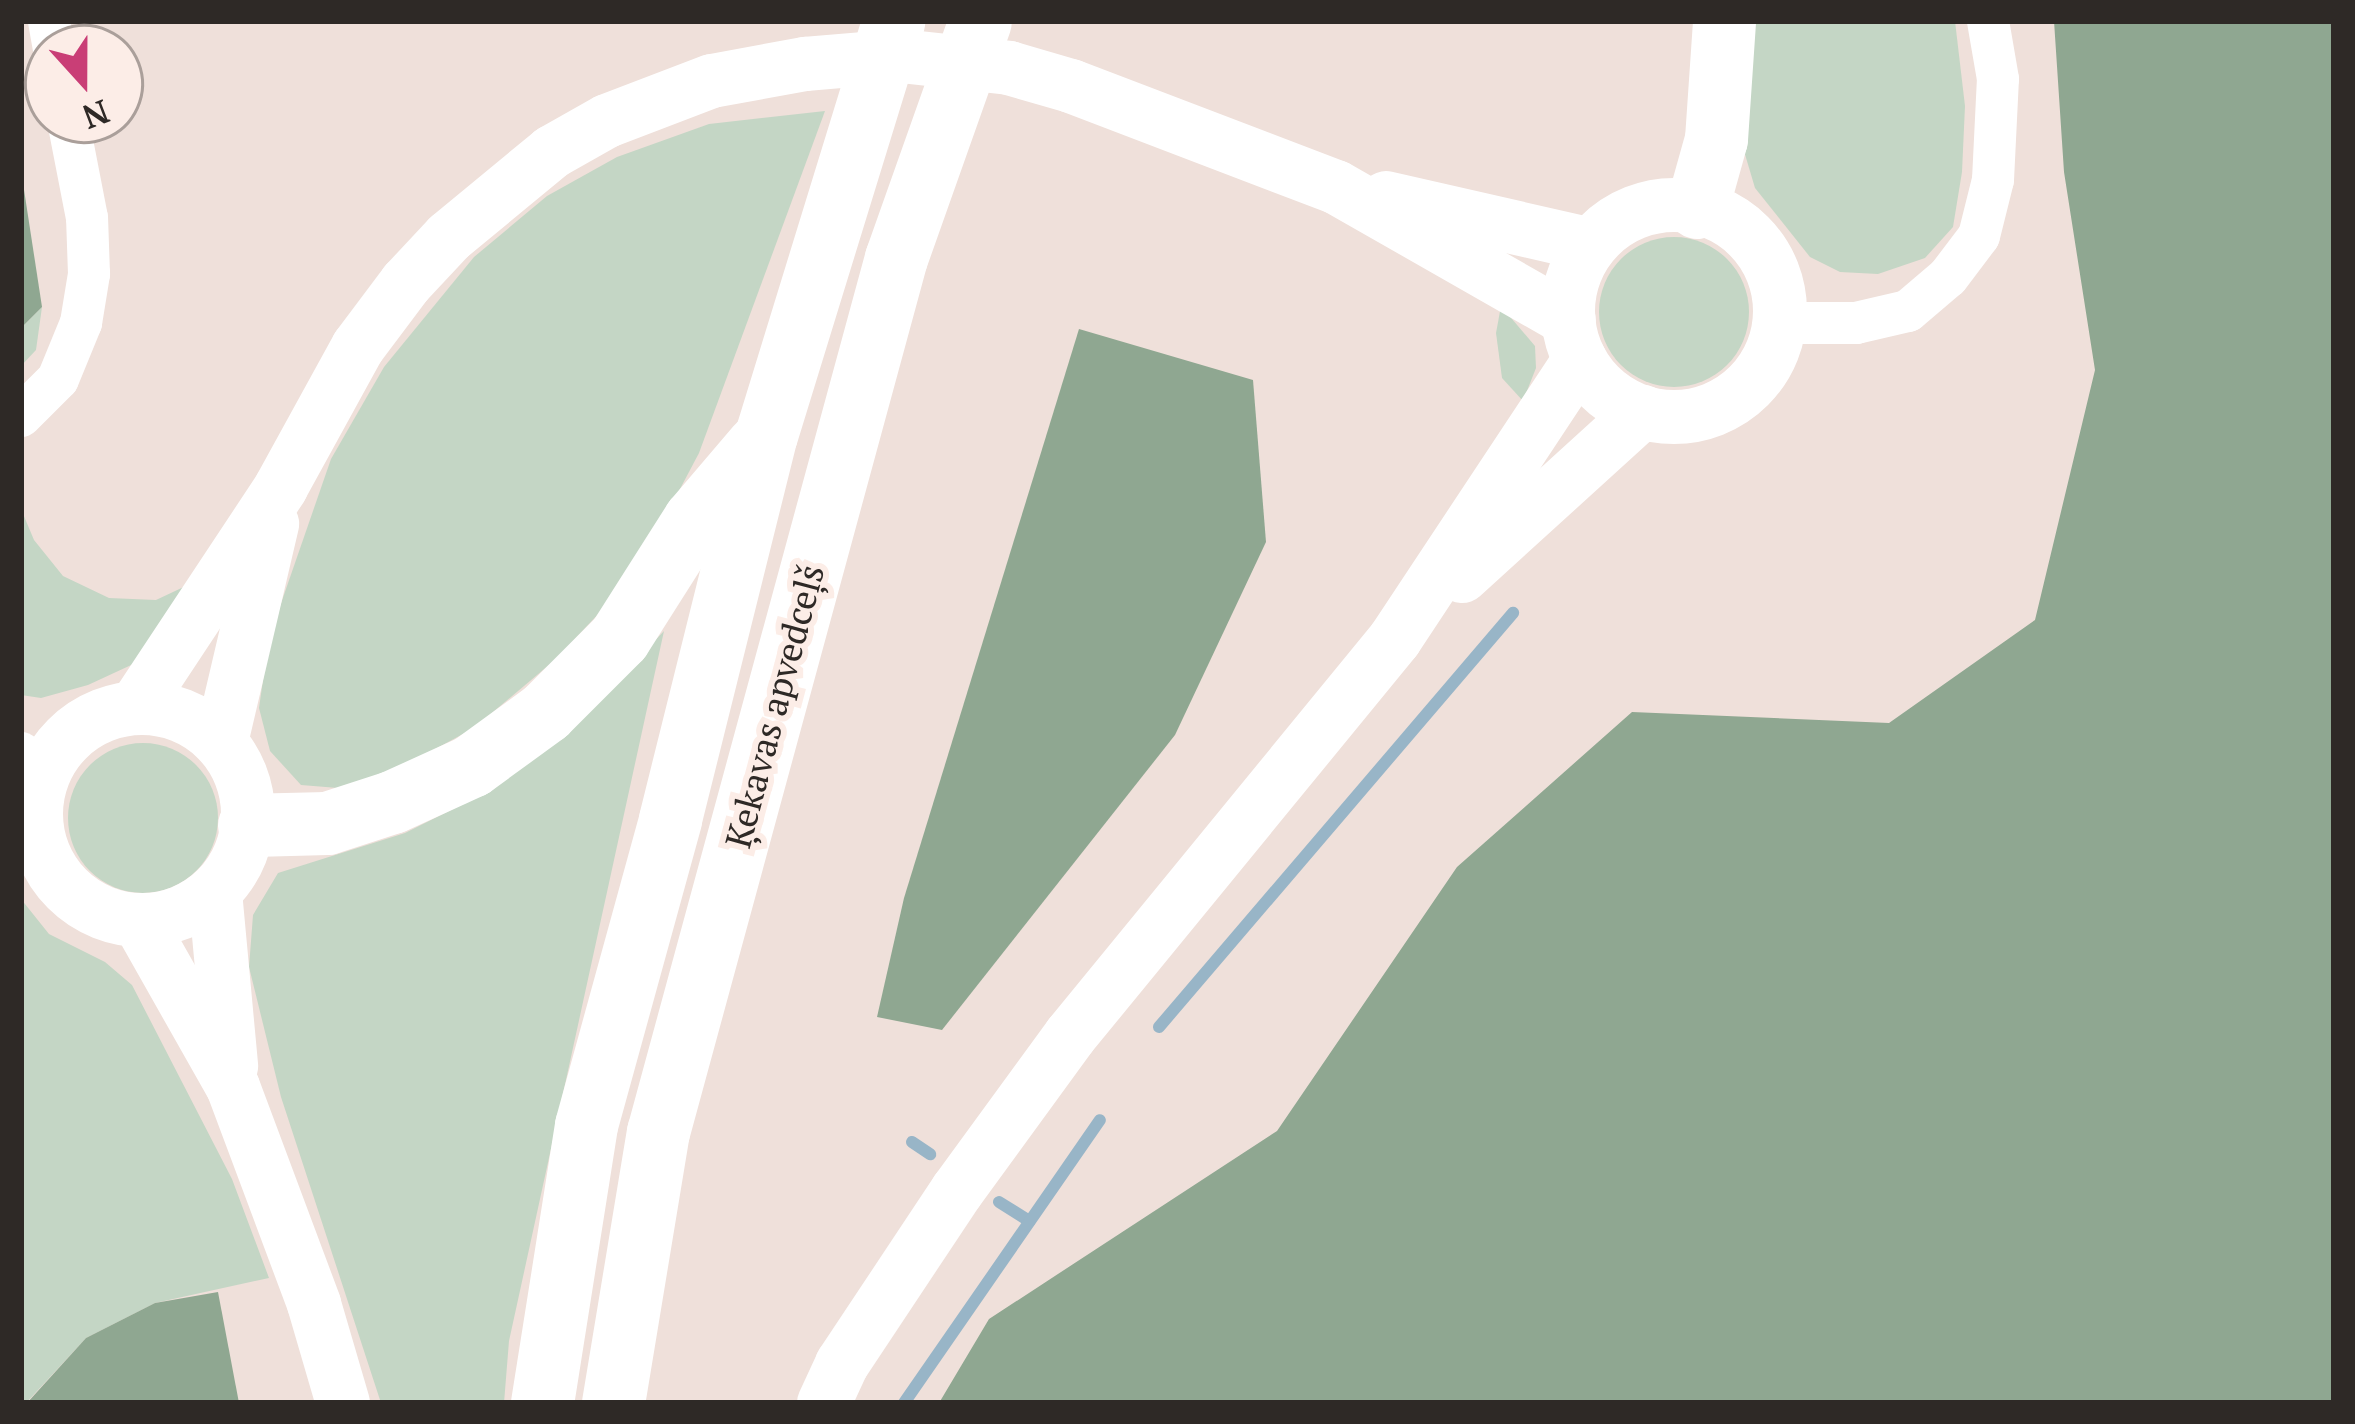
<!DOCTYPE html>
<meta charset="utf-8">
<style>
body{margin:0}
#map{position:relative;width:2355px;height:1424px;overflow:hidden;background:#efe0da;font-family:"PT Serif",serif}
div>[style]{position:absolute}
.green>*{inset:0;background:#c4d6c5}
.round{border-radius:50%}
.forest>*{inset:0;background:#8fa791}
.stream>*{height:12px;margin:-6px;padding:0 6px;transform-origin:6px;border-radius:6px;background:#98b5c7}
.minor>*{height:42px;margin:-21px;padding:0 21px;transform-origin:21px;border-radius:21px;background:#fff}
.major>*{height:54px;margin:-27px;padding:0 27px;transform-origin:27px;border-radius:27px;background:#fff}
.major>.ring{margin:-27px;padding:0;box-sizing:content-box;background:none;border:54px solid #fff;border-radius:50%}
.highway>*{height:63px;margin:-31.5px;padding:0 31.5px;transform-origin:31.5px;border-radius:31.5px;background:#fff}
span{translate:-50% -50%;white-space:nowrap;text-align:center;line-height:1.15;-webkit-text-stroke:12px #fcede7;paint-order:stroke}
.street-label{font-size:36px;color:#2e2926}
.frame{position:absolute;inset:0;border:24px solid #2e2926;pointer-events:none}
.north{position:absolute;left:24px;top:24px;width:120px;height:120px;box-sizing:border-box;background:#fcede7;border:3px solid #aa9f9a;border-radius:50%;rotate:159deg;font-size:33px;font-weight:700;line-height:48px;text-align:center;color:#2e2926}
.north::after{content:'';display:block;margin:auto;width:42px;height:54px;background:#c93e76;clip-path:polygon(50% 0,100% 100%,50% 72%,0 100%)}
</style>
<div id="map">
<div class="green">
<i style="clip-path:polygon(1750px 21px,1955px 21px,1965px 106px,1962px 172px,1953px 227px,1925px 258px,1878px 274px,1840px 272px,1810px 257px,1755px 188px,1744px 151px)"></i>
<i style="clip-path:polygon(825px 111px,699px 453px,634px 576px,556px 659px,474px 728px,404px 766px,338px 788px,301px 785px,270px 751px,259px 708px,269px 638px,331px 459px,384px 367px,474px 257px,547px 196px,617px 157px,709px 124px)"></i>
<i class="round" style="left:1599px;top:237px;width:150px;height:150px"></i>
<i style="clip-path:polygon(1501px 306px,1535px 346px,1536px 368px,1523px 401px,1502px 378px,1496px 333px)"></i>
<i style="clip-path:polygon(42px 307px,36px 350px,21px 366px,21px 328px)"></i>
<i style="clip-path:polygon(21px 509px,34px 540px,63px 576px,109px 598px,156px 600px,207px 576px,142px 660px,88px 685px,41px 698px,21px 695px)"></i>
<i style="clip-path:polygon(664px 631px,509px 1341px,504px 1403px,381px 1403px,281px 1097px,249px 967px,253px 915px,278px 873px,405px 833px,481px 795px,572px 727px)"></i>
<i class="round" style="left:68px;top:743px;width:150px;height:150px"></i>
<i style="clip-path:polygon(21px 899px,49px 934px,105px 962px,132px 985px,232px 1179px,269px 1278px,155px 1303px,86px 1338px,26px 1403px,21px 1403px)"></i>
</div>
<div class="forest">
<i style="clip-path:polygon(2054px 21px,2334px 21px,2334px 1403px,939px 1403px,989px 1319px,1277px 1131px,1457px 867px,1632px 712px,1889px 723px,2035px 620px,2095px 370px,2064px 172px)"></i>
<i style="clip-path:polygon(21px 170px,42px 307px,21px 328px)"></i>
<i style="clip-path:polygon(1079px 329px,1253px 380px,1266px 542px,1175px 735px,942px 1030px,877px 1017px,904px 898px)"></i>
<i style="clip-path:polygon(218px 1292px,239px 1403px,27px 1403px,86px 1338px,155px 1303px)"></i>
</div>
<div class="stream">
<i style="left:1159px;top:1027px;width:545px;rotate:-49.47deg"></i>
<i style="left:912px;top:1142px;width:22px;rotate:34deg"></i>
<i style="left:999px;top:1202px;width:36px;rotate:32deg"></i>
<i style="left:904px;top:1403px;width:344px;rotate:-55.3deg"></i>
</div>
<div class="minor">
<i style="left:49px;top:21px;width:27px;rotate:80deg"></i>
<i style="left:1780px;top:323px;width:76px"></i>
<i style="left:1856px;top:323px;width:53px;rotate:-13deg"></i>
<i style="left:1908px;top:311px;width:52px;rotate:-40.4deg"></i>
<i style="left:1948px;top:277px;width:51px;rotate:-52.9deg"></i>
<i style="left:1979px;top:236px;width:58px;rotate:-76deg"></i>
<i style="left:1993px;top:180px;width:101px;rotate:-87.2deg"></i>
<i style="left:1998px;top:79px;width:59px;rotate:-99.8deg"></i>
<i style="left:21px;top:416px;width:52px;rotate:-45deg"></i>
<i style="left:58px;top:379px;width:61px;rotate:-67.7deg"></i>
<i style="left:81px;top:323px;width:50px;rotate:-80.7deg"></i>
<i style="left:89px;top:274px;width:56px;rotate:-92deg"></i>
<i style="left:87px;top:218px;width:100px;rotate:-101deg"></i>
<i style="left:21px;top:753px;width:30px;rotate:33deg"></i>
</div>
<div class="major">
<i style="left:1386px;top:198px;width:210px;rotate:12.9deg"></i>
<i class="ring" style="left:1568px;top:205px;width:158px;height:158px"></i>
<i style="left:1462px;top:576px;width:244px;rotate:-42.3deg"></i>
<i class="ring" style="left:36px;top:708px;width:158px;height:158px"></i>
<i style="left:135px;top:708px;width:265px;rotate:-56.5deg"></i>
<i style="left:281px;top:487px;width:160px;rotate:-61.2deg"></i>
<i style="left:358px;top:347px;width:80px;rotate:-53.1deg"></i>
<i style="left:406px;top:283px;width:63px;rotate:-46.9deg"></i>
<i style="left:449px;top:237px;width:134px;rotate:-39.5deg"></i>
<i style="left:552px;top:152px;width:63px;rotate:-29.4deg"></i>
<i style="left:607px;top:121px;width:112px;rotate:-20.9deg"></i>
<i style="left:712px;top:81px;width:95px;rotate:-10.4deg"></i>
<i style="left:805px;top:64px;width:96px;rotate:-4.8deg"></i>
<i style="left:901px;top:56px;width:109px;rotate:6.3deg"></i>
<i style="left:1009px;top:68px;width:65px;rotate:16.2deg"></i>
<i style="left:1071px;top:86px;width:284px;rotate:20.9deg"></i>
<i style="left:1336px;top:187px;width:268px;rotate:29.7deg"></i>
<i style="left:221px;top:742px;width:224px;rotate:-76.8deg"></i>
<i style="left:215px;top:892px;width:175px;rotate:84.7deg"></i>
<i style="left:139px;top:921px;width:191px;rotate:60.5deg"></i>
<i style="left:233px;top:1087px;width:232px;rotate:69.5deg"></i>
<i style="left:314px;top:1304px;width:103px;rotate:73.7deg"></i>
<i style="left:824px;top:1403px;width:43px;rotate:-65.2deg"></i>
<i style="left:842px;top:1364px;width:208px;rotate:-56.4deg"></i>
<i style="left:957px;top:1191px;width:192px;rotate:-53.9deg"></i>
<i style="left:1070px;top:1036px;width:513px;rotate:-50.69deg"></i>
<i style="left:1395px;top:639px;width:335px;rotate:-56.5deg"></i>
</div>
<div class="highway">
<i style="left:1697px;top:207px;width:71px;rotate:-74.4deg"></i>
<i style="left:1716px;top:139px;width:118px;rotate:-86.1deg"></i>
<i style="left:249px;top:825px;width:78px;rotate:-1.5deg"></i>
<i style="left:327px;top:823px;width:68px;rotate:-17.9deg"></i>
<i style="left:392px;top:802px;width:87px;rotate:-24.5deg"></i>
<i style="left:471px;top:766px;width:92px;rotate:-36.1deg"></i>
<i style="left:545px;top:712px;width:105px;rotate:-45deg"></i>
<i style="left:619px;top:638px;width:140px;rotate:-57.6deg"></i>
<i style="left:694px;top:520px;width:97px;rotate:-49.6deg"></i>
<i style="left:542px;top:1403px;width:281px;rotate:-81deg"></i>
<i style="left:586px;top:1125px;width:317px;rotate:-74.6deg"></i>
<i style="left:670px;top:819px;width:396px;rotate:-76deg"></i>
<i style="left:766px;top:435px;width:433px;rotate:-72.9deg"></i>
<i style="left:613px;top:1403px;width:275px;rotate:-80.6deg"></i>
<i style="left:658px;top:1132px;width:906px;rotate:-74.77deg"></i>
<i style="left:896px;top:258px;width:251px;rotate:-70.5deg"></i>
</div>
<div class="street-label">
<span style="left:774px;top:706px;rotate:-75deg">Ķekavas apvedceļš</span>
</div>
<div class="frame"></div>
<div class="north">N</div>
</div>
